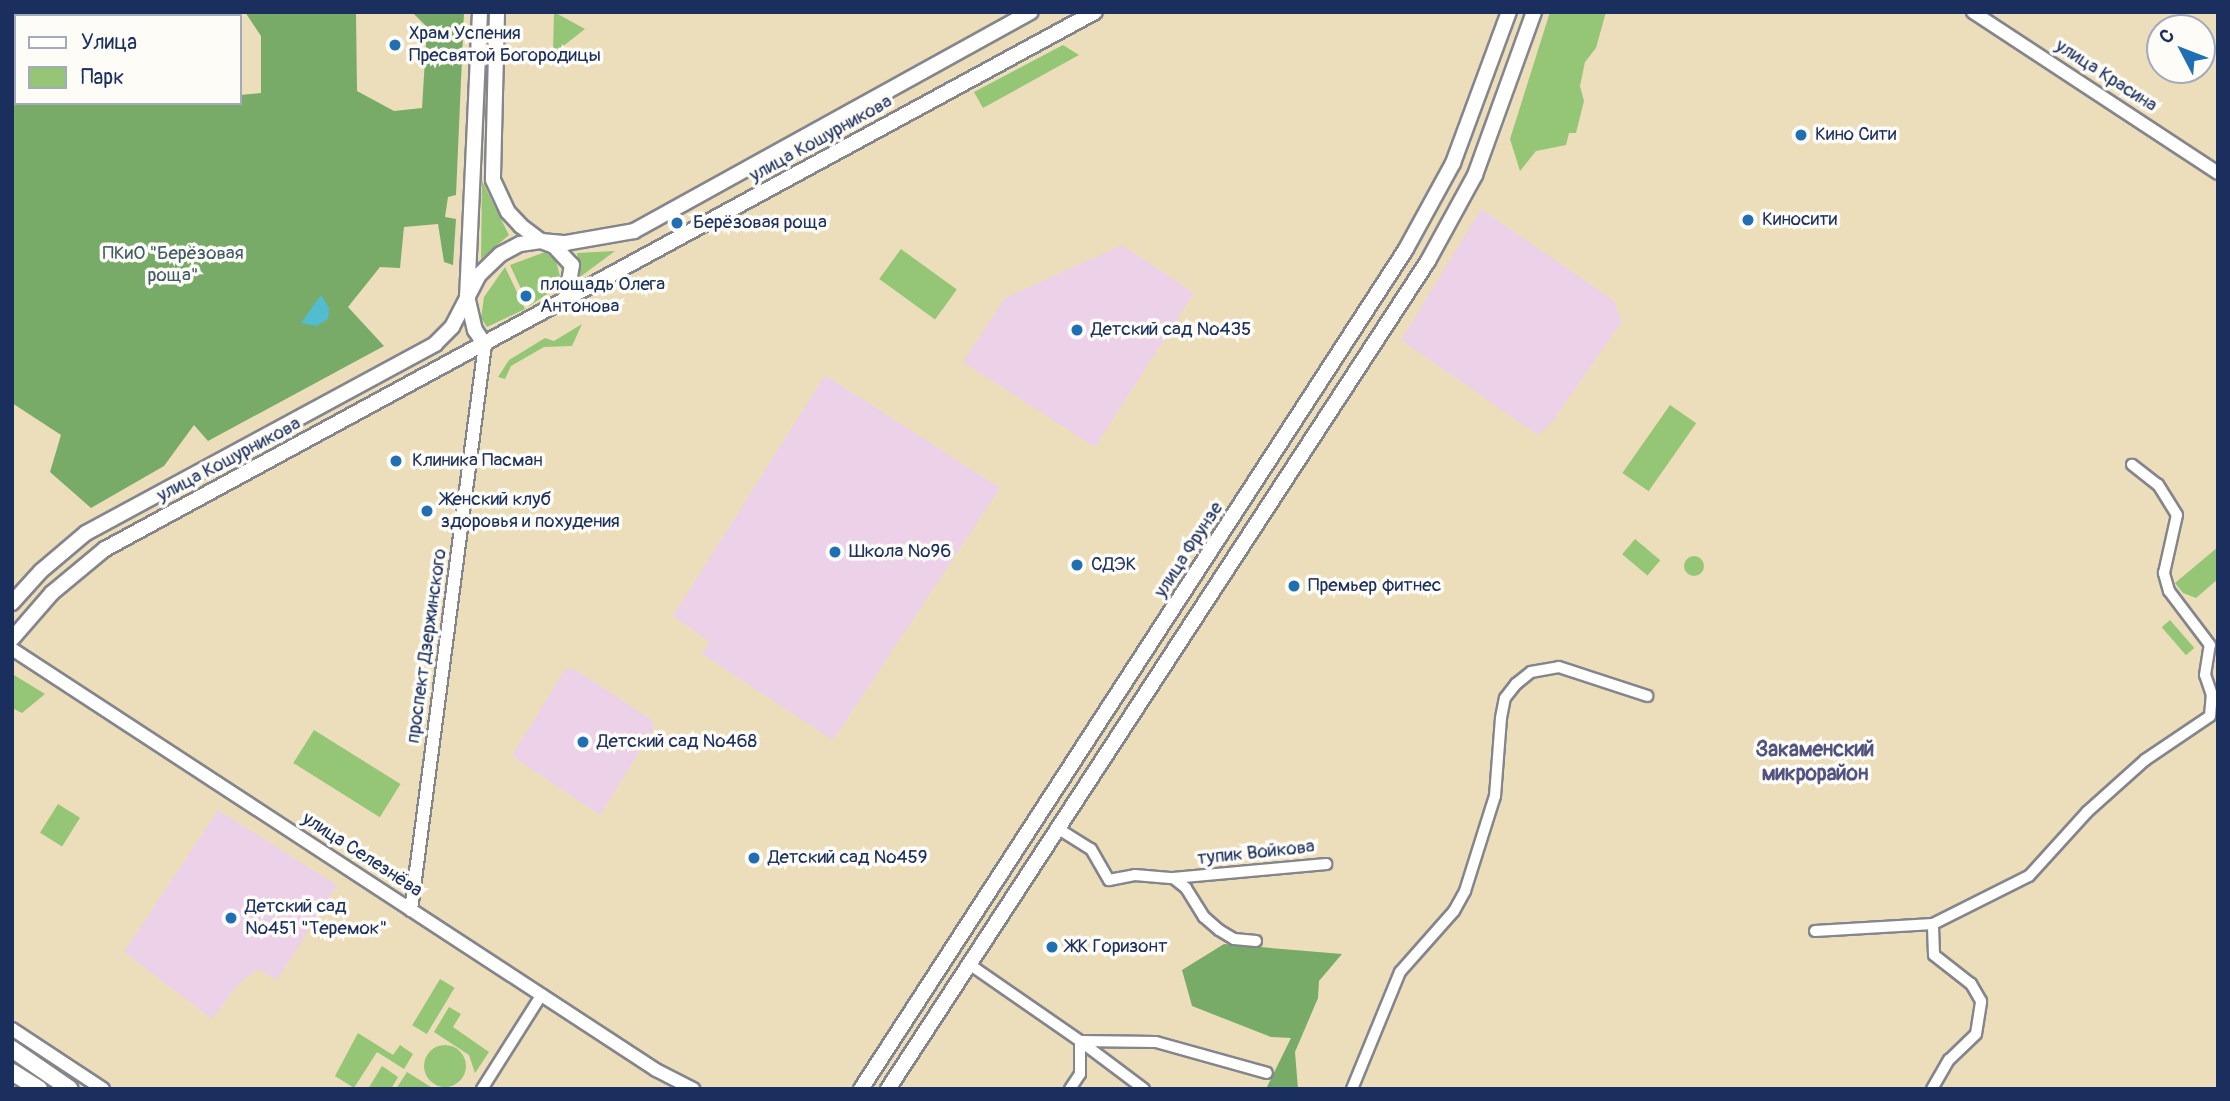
<!DOCTYPE html>
<meta charset="utf-8">
<style>
body{margin:0}
#map{position:relative;width:2230px;height:1101px;overflow:hidden;background:#eddebb;font-family:Pangolin,sans-serif}
div>[style]{position:absolute}
.built>*{inset:0;background:#edd1e9}
.green>*{inset:0;background:#94c676;transform-origin:0 0}
.round{border-radius:50%}
.forest>*{inset:0;background:#77ab67}
.water>*{inset:0;background:#52bdce}
.roads{filter:drop-shadow(2px 0 #84868c) drop-shadow(-2px 0 #84868c) drop-shadow(0 2px #84868c) drop-shadow(0 -2px #84868c)}
.minor>*{height:10px;margin:-5px;padding:0 5px;transform-origin:5px;border-radius:5px;background:#fff}
.tertiary>*{height:12px;margin:-6px;padding:0 6px;transform-origin:6px;border-radius:6px;background:#fff}
.secondary>*{height:14px;margin:-7px;padding:0 7px;transform-origin:7px;border-radius:7px;background:#fff}
.trunk>*{height:16px;margin:-8px;padding:0 8px;transform-origin:8px;border-radius:8px;background:#fff}
.dots>*{width:19px;height:19px;translate:-50% -50%;box-sizing:border-box;border:4px solid #fdfcf7;border-radius:50%}
span{translate:-50% -50%;white-space:nowrap;text-align:center;line-height:1.15;-webkit-text-stroke:7px #fdfcf7;paint-order:stroke}
.poi-label{font-size:19px;color:#1b2f5e}
.left{translate:0 -50%;text-align:left}
.street-label{font-size:19px;color:#1b2f5e}
.park-label{font-size:19px;color:#3f5c65}
.neighbourhood-label{font-size:21px;color:#535380;font-weight:700}
.frame{position:absolute;inset:0;border:14px solid #1b2f5e;pointer-events:none}
.legend{position:absolute;left:14px;top:14px;width:228px;height:91px;box-sizing:border-box;background:#fdfcf7;border:2px solid #a3aaba;margin:0;padding:9px 12px;list-style:none;font-size:21px;color:#1b2f5e}
.legend li{display:flex;align-items:center;gap:14px;height:35px}
.legend b{width:35px;border:2px solid #a3aaba}
.north{position:absolute;left:2146px;top:14px;width:70px;height:70px;box-sizing:border-box;background:#fdfcf7;border:2px solid #a3aaba;border-radius:50%;rotate:312deg;font-size:19px;font-weight:700;line-height:28px;text-align:center;color:#1b2f5e}
.north::after{content:'';display:block;margin:auto;width:24px;height:32px;background:#1f6fb2;clip-path:polygon(50% 0,100% 100%,50% 72%,0 100%)}
</style>
<div id="map">
<div class="built">
<i style="clip-path:polygon(1481px 209px,1613px 300px,1622px 321px,1552px 422px,1538px 435px,1401px 340px)"></i>
<i style="clip-path:polygon(1122px 245px,1194px 293px,1095px 447px,963px 362px,1005px 298px)"></i>
<i style="clip-path:polygon(825px 375px,1000px 488px,833px 740px,702px 654px,710px 642px,673px 616px)"></i>
<i style="clip-path:polygon(565px 669px,576px 670px,652px 720px,654px 728px,600px 815px,512px 756px)"></i>
<i style="clip-path:polygon(218px 810px,337px 885px,277px 980px,258px 969px,237px 985px,212px 1019px,124px 952px)"></i>
</div>
<div class="green">
<i style="clip-path:polygon(554px 12px,585px 29px,553px 54px)"></i>
<i style="clip-path:polygon(1550px 12px,1606px 12px,1596px 48px,1585px 62px,1580px 86px,1584px 101px,1576px 133px,1569px 133px,1566px 145px,1536px 151px,1520px 171px,1510px 139px)"></i>
<i style="clip-path:polygon(1063px 45px,1079px 55px,983px 108px,974px 92px)"></i>
<i style="clip-path:polygon(482px 181px,509px 235px,481px 259px)"></i>
<i style="left:901px;top:249px;width:69px;height:37px;rotate:36deg"></i>
<i style="clip-path:polygon(615px 251px,580px 277px,577px 253px)"></i>
<i style="clip-path:polygon(545px 252px,556px 261px,560px 276px,555px 289px,529px 306px,510px 265px)"></i>
<i style="clip-path:polygon(505px 267px,525px 309px,487px 327px,481px 318px,484px 297px)"></i>
<i style="clip-path:polygon(582px 324px,572px 346px,544px 347px,511px 366px,505px 379px,498px 377px,509px 360px,545px 338px,554px 341px)"></i>
<i style="left:1670px;top:405px;width:32px;height:83px;rotate:35deg"></i>
<i style="left:1635px;top:539px;width:33px;height:20px;rotate:40deg"></i>
<i style="clip-path:polygon(2218px 547px,2218px 579px,2196px 598px,2183px 593px,2175px 583px)"></i>
<i class="round" style="left:1684px;top:556px;width:20px;height:20px"></i>
<i style="left:2170px;top:620px;width:37px;height:11px;rotate:49deg"></i>
<i style="clip-path:polygon(14px 675px,45px 694px,22px 713px,12px 708px)"></i>
<i style="left:314px;top:730px;width:102px;height:39px;rotate:32deg"></i>
<i style="left:58px;top:804px;width:26px;height:34px;rotate:32deg"></i>
<i style="left:440px;top:979px;width:17px;height:54px;rotate:31deg"></i>
<i style="clip-path:polygon(449px 1007px,461px 1014px,453px 1027px,489px 1052px,475px 1073px,469px 1055px,434px 1032px)"></i>
<i style="clip-path:polygon(358px 1033px,393px 1055px,400px 1045px,413px 1054px,404px 1069px,377px 1052px,354px 1088px,335px 1076px)"></i>
<i class="round" style="left:424px;top:1045px;width:42px;height:42px"></i>
<i style="clip-path:polygon(382px 1066px,398px 1077px,391px 1089px,368px 1089px)"></i>
<i style="clip-path:polygon(407px 1072px,434px 1089px,396px 1089px)"></i>
</div>
<div class="forest">
<i style="clip-path:polygon(12px 12px,236px 12px,16px 16px,16px 103px,240px 103px,240px 95px,261px 93px,261px 36px,245px 12px,356px 12px,357px 91px,394px 111px,422px 108px,427px 27px,412px 12px,464px 12px,456px 195px,448px 197px,445px 217px,456px 219px,453px 265px,444px 262px,438px 224px,404px 227px,400px 268px,380px 267px,348px 307px,384px 346px,208px 441px,194px 425px,164px 466px,91px 508px,50px 472px,61px 435px,12px 403px)"></i>
<i style="clip-path:polygon(1224px 944px,1342px 954px,1319px 981px,1318px 998px,1295px 1052px,1298px 1089px,1266px 1089px,1291px 1038px,1271px 1037px,1192px 1006px,1182px 970px)"></i>
</div>
<div class="water">
<i style="clip-path:polygon(321px 295px,329px 308px,328px 319px,317px 326px,301px 323px)"></i>
</div>
<div class="roads">
<div class="minor">
<i style="left:1057px;top:828px;width:40px;rotate:32deg"></i>
<i style="left:1091px;top:849px;width:36px;rotate:60deg"></i>
<i style="left:1109px;top:880px;width:26px;rotate:-11deg"></i>
<i style="left:1135px;top:875px;width:38px;rotate:5deg"></i>
<i style="left:1815px;top:931px;width:118px;rotate:-3.4deg"></i>
<i style="left:1933px;top:924px;width:107px;rotate:-26.6deg"></i>
<i style="left:2029px;top:876px;width:86px;rotate:-47.8deg"></i>
<i style="left:2087px;top:812px;width:78px;rotate:-41.9deg"></i>
<i style="left:2145px;top:760px;width:78px;rotate:-34.1deg"></i>
<i style="left:2210px;top:716px;width:21px;rotate:-85deg"></i>
<i style="left:2212px;top:695px;width:21px;rotate:-109deg"></i>
<i style="left:2205px;top:675px;width:30px;rotate:-81deg"></i>
<i style="left:2210px;top:645px;width:68px;rotate:-127.2deg"></i>
<i style="left:2169px;top:591px;width:19px;rotate:-106deg"></i>
<i style="left:2164px;top:573px;width:59px;rotate:-77.4deg"></i>
<i style="left:2177px;top:515px;width:36px;rotate:-122deg"></i>
<i style="left:2158px;top:485px;width:33px;rotate:-142deg"></i>
<i style="left:1256px;top:941px;width:22px;rotate:-175deg"></i>
<i style="left:1234px;top:939px;width:17px;rotate:-149deg"></i>
<i style="left:1219px;top:930px;width:20px;rotate:-139deg"></i>
<i style="left:1204px;top:917px;width:34px;rotate:-122deg"></i>
<i style="left:1186px;top:888px;width:16px;rotate:-142deg"></i>
<i style="left:1173px;top:878px;width:154px;rotate:-5.2deg"></i>
<i style="left:969px;top:964px;width:135px;rotate:34.7deg"></i>
<i style="left:1080px;top:1041px;width:33px;rotate:90deg"></i>
<i style="left:1080px;top:1074px;width:18px;rotate:124deg"></i>
<i style="left:1080px;top:1041px;width:76px;rotate:0.8deg"></i>
<i style="left:1156px;top:1042px;width:115px;rotate:15.6deg"></i>
<i style="left:1080px;top:1041px;width:80px;rotate:36.9deg"></i>
<i style="left:482px;top:1089px;width:112px;rotate:-57.7deg"></i>
<i style="left:1352px;top:1089px;width:126px;rotate:-67.7deg"></i>
<i style="left:1400px;top:972px;width:81px;rotate:-48.5deg"></i>
<i style="left:1454px;top:911px;width:23px;rotate:-61deg"></i>
<i style="left:1465px;top:891px;width:100px;rotate:-72.5deg"></i>
<i style="left:1495px;top:796px;width:78px;rotate:-85.6deg"></i>
<i style="left:1501px;top:718px;width:20px;rotate:-79deg"></i>
<i style="left:1505px;top:698px;width:18px;rotate:-52deg"></i>
<i style="left:1516px;top:684px;width:19px;rotate:-39deg"></i>
<i style="left:1531px;top:672px;width:28px;rotate:-10deg"></i>
<i style="left:1559px;top:667px;width:93px;rotate:18.2deg"></i>
<i style="left:1932px;top:1089px;width:34px;rotate:-60deg"></i>
<i style="left:1949px;top:1060px;width:37px;rotate:-44deg"></i>
<i style="left:1976px;top:1034px;width:33px;rotate:-81deg"></i>
<i style="left:1981px;top:1001px;width:20px;rotate:-120deg"></i>
<i style="left:1971px;top:984px;width:47px;rotate:-141.9deg"></i>
<i style="left:1934px;top:955px;width:31px;rotate:-92deg"></i>
</div>
<div class="tertiary">
<i style="left:1973px;top:12px;width:293px;rotate:33.3deg"></i>
<i style="left:12px;top:649px;width:769px;rotate:33.17deg"></i>
<i style="left:656px;top:1070px;width:42px;rotate:27.2deg"></i>
<i style="left:411px;top:910px;width:570px;rotate:-82.54deg"></i>
<i style="left:12px;top:1029px;width:109px;rotate:33.4deg"></i>
</div>
<div class="secondary">
<i style="left:480px;top:12px;width:284px;rotate:92.6deg"></i>
<i style="left:467px;top:296px;width:35px;rotate:77deg"></i>
<i style="left:475px;top:330px;width:18px;rotate:56deg"></i>
<i style="left:497px;top:12px;width:168px;rotate:91.4deg"></i>
<i style="left:493px;top:180px;width:35px;rotate:65deg"></i>
<i style="left:508px;top:212px;width:19px;rotate:47deg"></i>
<i style="left:521px;top:226px;width:25px;rotate:37deg"></i>
<i style="left:541px;top:241px;width:25px;rotate:5deg"></i>
<i style="left:566px;top:243px;width:69px;rotate:-10deg"></i>
<i style="left:634px;top:231px;width:453px;rotate:-28.9deg"></i>
<i style="left:12px;top:603px;width:43px;rotate:-47.8deg"></i>
<i style="left:41px;top:571px;width:59px;rotate:-40.2deg"></i>
<i style="left:86px;top:533px;width:397px;rotate:-28.4deg"></i>
<i style="left:435px;top:344px;width:24px;rotate:-45deg"></i>
<i style="left:452px;top:327px;width:59px;rotate:-62.6deg"></i>
<i style="left:479px;top:275px;width:30px;rotate:-44deg"></i>
<i style="left:501px;top:254px;width:21px;rotate:-28deg"></i>
<i style="left:520px;top:244px;width:21px;rotate:-8deg"></i>
<i style="left:541px;top:241px;width:14px;rotate:21deg"></i>
<i style="left:554px;top:246px;width:26px;rotate:47deg"></i>
<i style="left:572px;top:265px;width:36px;rotate:100deg"></i>
<i style="left:12px;top:639px;width:61px;rotate:-49deg"></i>
<i style="left:52px;top:593px;width:69px;rotate:-39.7deg"></i>
<i style="left:105px;top:549px;width:1126px;rotate:-28.48deg"></i>
<i style="left:861px;top:1089px;width:1001px;rotate:-57.02deg"></i>
<i style="left:1406px;top:249px;width:98px;rotate:-61.3deg"></i>
<i style="left:1453px;top:163px;width:161px;rotate:-69.7deg"></i>
<i style="left:888px;top:1089px;width:989px;rotate:-56.89deg"></i>
<i style="left:1428px;top:261px;width:98px;rotate:-61.3deg"></i>
<i style="left:1475px;top:175px;width:173px;rotate:-70.1deg"></i>
</div>
<div class="trunk">
<i style="left:12px;top:1049px;width:70px;rotate:34.6deg"></i>
<i style="left:12px;top:1072px;width:32px;rotate:32deg"></i>
</div>
</div>
<div class="dots">
<i style="left:395px;top:45px;background:#1f6fb2"></i>
<i style="left:1801px;top:135px;background:#1f6fb2"></i>
<i style="left:1748px;top:220px;background:#1f6fb2"></i>
<i style="left:677px;top:223px;background:#1f6fb2"></i>
<i style="left:526px;top:296px;background:#1f6fb2"></i>
<i style="left:1077px;top:330px;background:#1f6fb2"></i>
<i style="left:396px;top:461px;background:#1f6fb2"></i>
<i style="left:427px;top:511px;background:#1f6fb2"></i>
<i style="left:835px;top:552px;background:#1f6fb2"></i>
<i style="left:1077px;top:565px;background:#1f6fb2"></i>
<i style="left:1294px;top:586px;background:#1f6fb2"></i>
<i style="left:583px;top:742px;background:#1f6fb2"></i>
<i style="left:754px;top:858px;background:#1f6fb2"></i>
<i style="left:231px;top:918px;background:#1f6fb2"></i>
<i style="left:1052px;top:947px;background:#1f6fb2"></i>
</div>
<div class="poi-label">
<span class="left" style="left:409px;top:45px">Храм Успения<br>Пресвятой Богородицы</span>
<span class="left" style="left:1815px;top:135px">Кино Сити</span>
<span class="left" style="left:1762px;top:220px">Киносити</span>
<span class="left" style="left:693px;top:223px">Берёзовая роща</span>
<span class="left" style="left:540px;top:296px">площадь Олега<br>Антонова</span>
<span class="left" style="left:1091px;top:330px">Детский сад №435</span>
<span class="left" style="left:412px;top:461px">Клиника Пасман</span>
<span class="left" style="left:441px;top:511px">Женский клуб<br>здоровья и похудения</span>
<span class="left" style="left:849px;top:552px">Школа №96</span>
<span class="left" style="left:1091px;top:565px">СДЭК</span>
<span class="left" style="left:1308px;top:586px">Премьер фитнес</span>
<span class="left" style="left:597px;top:742px">Детский сад №468</span>
<span class="left" style="left:768px;top:858px">Детский сад №459</span>
<span class="left" style="left:245px;top:918px">Детский сад<br>№451 "Теремок"</span>
<span class="left" style="left:1066px;top:947px">ЖК Горизонт</span>
</div>
<div class="street-label">
<span style="left:2106px;top:76px;rotate:33deg">улица Красина</span>
<span style="left:821px;top:139px;rotate:-29deg">улица Кошурникова</span>
<span style="left:229px;top:460px;rotate:-28deg">улица Кошурникова</span>
<span style="left:1189px;top:550px;rotate:-57deg">улица Фрунзе</span>
<span style="left:427px;top:646px;rotate:-82deg">проспект Дзержинского</span>
<span style="left:1256px;top:853px;rotate:-6deg">тупик Войкова</span>
<span style="left:362px;top:855px;rotate:33deg">улица Селезнёва</span>
</div>
<div class="park-label">
<span style="left:173px;top:265px">ПКиО "Берёзовая<br>роща"</span>
</div>
<div class="neighbourhood-label">
<span style="left:1815px;top:762px">Закаменский<br>микрорайон</span>
</div>
<div class="frame"></div>
<ul class="legend">
<li><b style="height:9px;background:#fff"></b>Улица</li>
<li><b style="height:19px;background:#94c676"></b>Парк</li>
</ul>
<div class="north">С</div>
</div>
